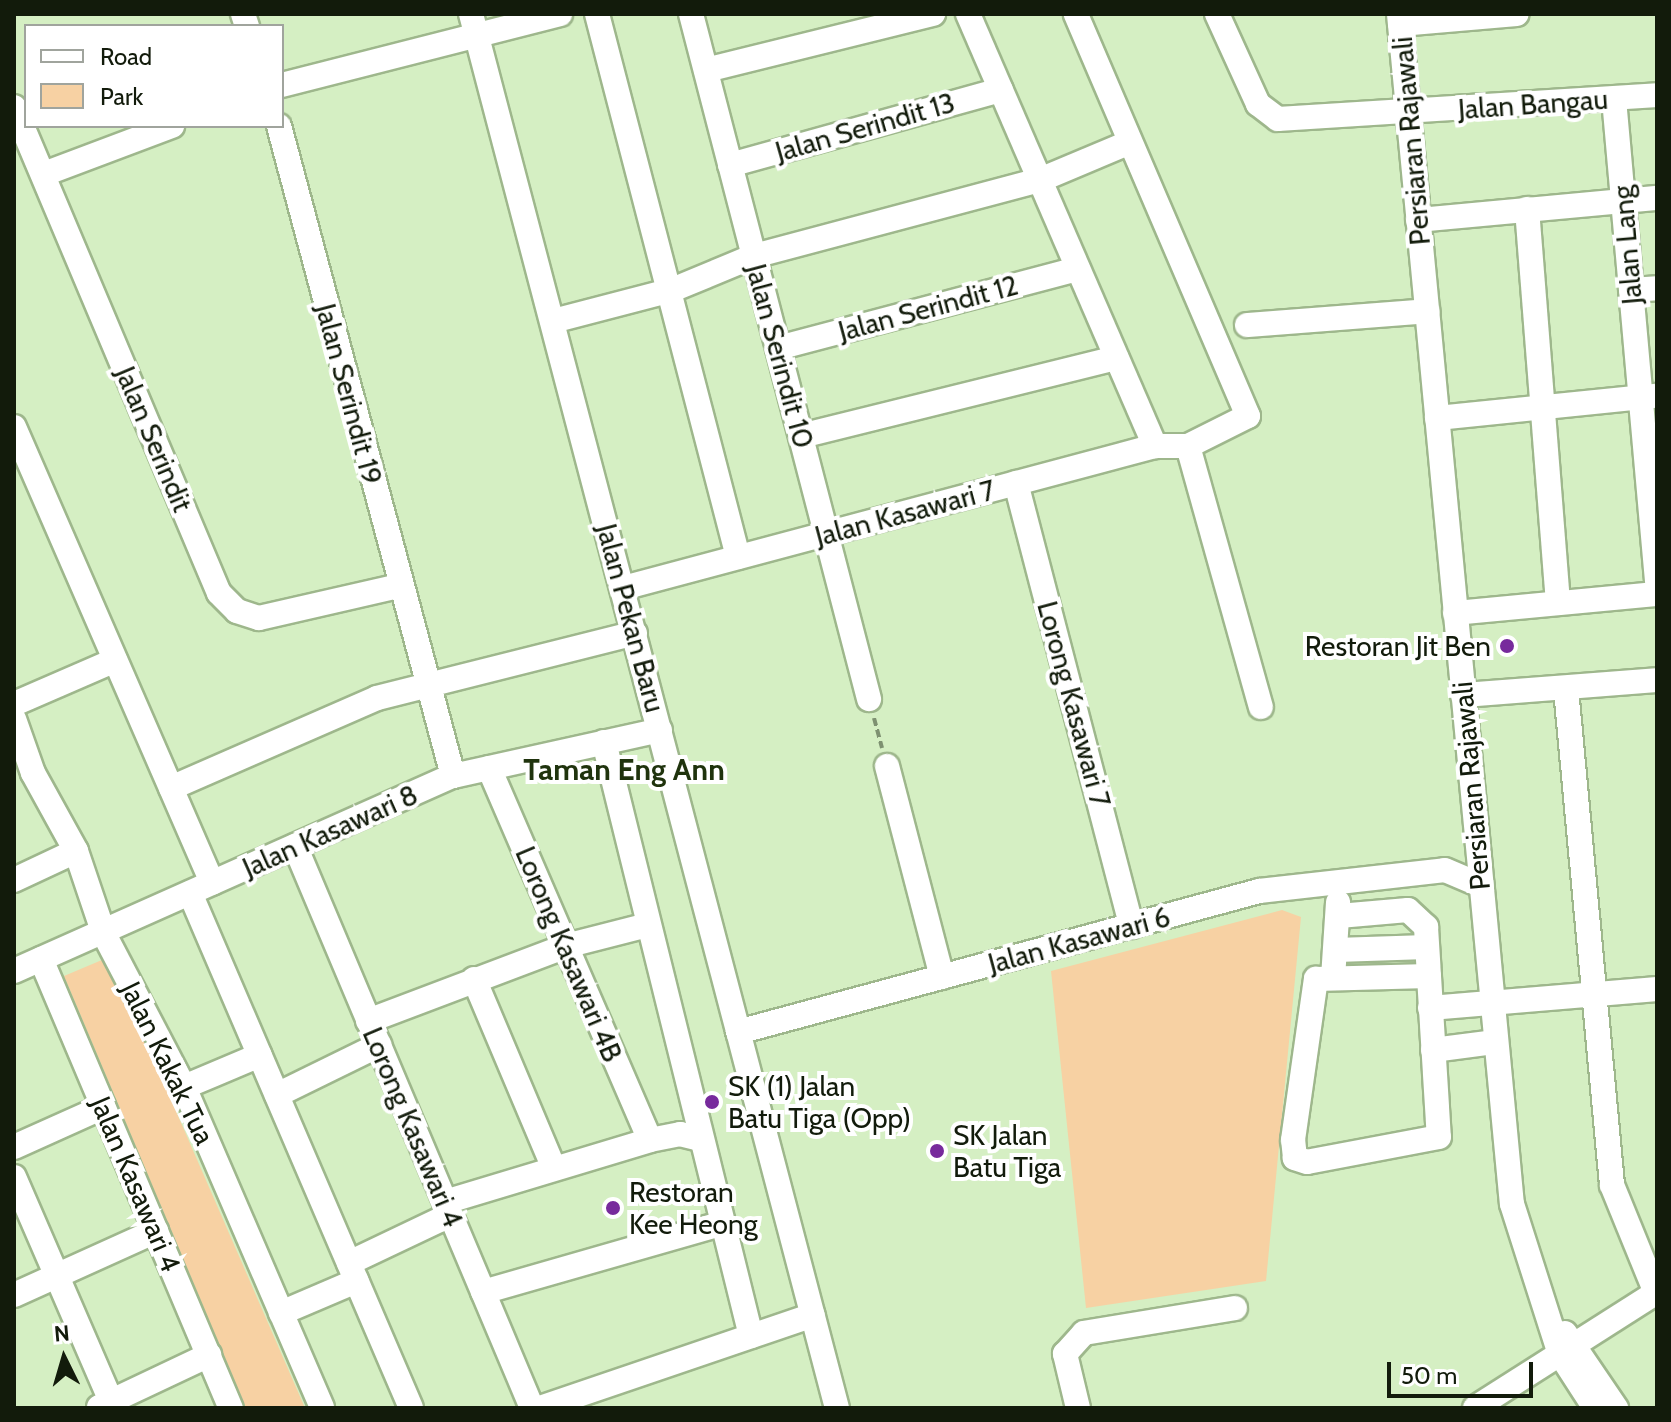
<!DOCTYPE html>
<style>
body{margin:0}
#map{position:relative;width:1671px;height:1422px;overflow:hidden;background:#d5efc3;font-family:Cabin,sans-serif}
div>[style]{position:absolute}
.green>*{inset:0;background:#f7d1a3}
.path>*{height:4px;margin-top:-2px;transform-origin:0;background:repeating-linear-gradient(90deg,#7e9171 0 8px,transparent 0 12px)}
.roads{filter:drop-shadow(2px 0 #9eb78c) drop-shadow(-2px 0 #9eb78c) drop-shadow(0 2px #9eb78c) drop-shadow(0 -2px #9eb78c)}
.minor>*{height:24px;margin:-12px;padding:0 12px;transform-origin:12px;border-radius:12px;background:#fff}
.dots>*{width:22px;height:22px;translate:-50% -50%;box-sizing:border-box;border:4px solid #fff;border-radius:50%}
span{translate:-50% -50%;white-space:nowrap;text-align:center;line-height:1.15;-webkit-text-stroke:8px #fff;paint-order:stroke}
.street-label{font-size:28px;color:#121b0b}
.poi-label{font-size:28px;color:#121b0b}
.right{translate:-100% -50%;text-align:right}
.left{translate:0 -50%;text-align:left}
.neighbourhood-label{font-size:30px;color:#1f330d;font-weight:700}
.frame{position:absolute;inset:0;border:16px solid #121b0b;pointer-events:none}
.legend{position:absolute;left:24px;top:24px;width:260px;height:104px;box-sizing:border-box;background:#fff;border:2px solid #a0a49d;margin:0;padding:10px 14px;list-style:none;font-size:24px;color:#121b0b}
.legend li{display:flex;align-items:center;gap:16px;height:40px}
.legend b{width:40px;border:2px solid #a0a49d}
.north{position:absolute;left:24px;top:1318px;width:80px;height:80px;-webkit-text-stroke:6px #fff;paint-order:stroke;rotate:355deg;font-size:22px;font-weight:700;line-height:32px;text-align:center;color:#121b0b}
.north::after{content:'';display:block;margin:auto;width:28px;height:36px;background:#121b0b;clip-path:polygon(50% 0,100% 100%,50% 72%,0 100%)}
.scale{position:absolute;left:1387px;top:1362px;width:146px;height:36px;box-sizing:border-box;border:4px solid #121b0b;border-top:0;padding-left:10px;font-size:24px;line-height:28px;white-space:nowrap;color:#121b0b;-webkit-text-stroke:6px #fff;paint-order:stroke}
</style>
<div id="map">
<div class="green">
<i style="clip-path:polygon(1282px 910px,1301px 917px,1266px 1281px,1086px 1308px,1051px 971px)"></i>
<i style="clip-path:polygon(109px 957px,305px 1408px,246px 1408px,64px 976px)"></i>
</div>
<div class="path">
<i style="left:874px;top:718px;width:31px;rotate:75deg"></i>
</div>
<div class="roads">
<div class="minor">
<i style="left:243px;top:14px;width:13px;rotate:72deg"></i>
<i style="left:471px;top:14px;width:1441px;rotate:75.29deg"></i>
<i style="left:597px;top:14px;width:561px;rotate:75.44deg"></i>
<i style="left:691px;top:14px;width:708px;rotate:75.43deg"></i>
<i style="left:968px;top:14px;width:471px;rotate:66.6deg"></i>
<i style="left:1217px;top:14px;width:99px;rotate:65.5deg"></i>
<i style="left:1258px;top:104px;width:25px;rotate:37deg"></i>
<i style="left:1278px;top:119px;width:380px;rotate:-3.6deg"></i>
<i style="left:1399px;top:14px;width:1195px;rotate:84.58deg"></i>
<i style="left:1512px;top:1204px;width:157px;rotate:72.3deg"></i>
<i style="left:1560px;top:1354px;width:64px;rotate:57.1deg"></i>
<i style="left:1400px;top:24px;width:117px;rotate:-4.9deg"></i>
<i style="left:706px;top:70px;width:234px;rotate:-13.9deg"></i>
<i style="left:282px;top:85px;width:287px;rotate:-14.3deg"></i>
<i style="left:1614px;top:99px;width:485px;rotate:84.9deg"></i>
<i style="left:14px;top:107px;width:527px;rotate:67.13deg"></i>
<i style="left:219px;top:593px;width:25px;rotate:45deg"></i>
<i style="left:237px;top:611px;width:23px;rotate:18deg"></i>
<i style="left:259px;top:618px;width:144px;rotate:-12.9deg"></i>
<i style="left:279px;top:126px;width:673px;rotate:75.01deg"></i>
<i style="left:730px;top:165px;width:281px;rotate:-15.5deg"></i>
<i style="left:44px;top:174px;width:137px;rotate:-20.6deg"></i>
<i style="left:1527px;top:209px;width:395px;rotate:85.5deg"></i>
<i style="left:1418px;top:220px;width:240px;rotate:-5.3deg"></i>
<i style="left:1631px;top:290px;width:26px;rotate:-4deg"></i>
<i style="left:553px;top:321px;width:123px;rotate:-14.6deg"></i>
<i style="left:672px;top:290px;width:89px;rotate:-22.5deg"></i>
<i style="left:754px;top:256px;width:296px;rotate:-14.9deg"></i>
<i style="left:1040px;top:180px;width:95px;rotate:-22.8deg"></i>
<i style="left:1247px;top:325px;width:181px;rotate:-4.4deg"></i>
<i style="left:778px;top:348px;width:310px;rotate:-14.8deg"></i>
<i style="left:1437px;top:418px;width:219px;rotate:-5.8deg"></i>
<i style="left:14px;top:427px;width:497px;rotate:66.5deg"></i>
<i style="left:801px;top:436px;width:325px;rotate:-13.9deg"></i>
<i style="left:1188px;top:446px;width:271px;rotate:74.4deg"></i>
<i style="left:1016px;top:483px;width:458px;rotate:75.4deg"></i>
<i style="left:623px;top:588px;width:551px;rotate:-14.94deg"></i>
<i style="left:1155px;top:446px;width:33px"></i>
<i style="left:1188px;top:446px;width:67px;rotate:-26.6deg"></i>
<i style="left:1248px;top:416px;width:437px;rotate:-113.2deg"></i>
<i style="left:1455px;top:613px;width:203px;rotate:-5.4deg"></i>
<i style="left:1566px;top:689px;width:498px;rotate:84.7deg"></i>
<i style="left:1612px;top:1185px;width:117px;rotate:67.8deg"></i>
<i style="left:1463px;top:695px;width:195px;rotate:-4.4deg"></i>
<i style="left:14px;top:704px;width:110px;rotate:-23.5deg"></i>
<i style="left:14px;top:719px;width:57px;rotate:70.6deg"></i>
<i style="left:33px;top:773px;width:89px;rotate:61.1deg"></i>
<i style="left:76px;top:851px;width:88px;rotate:71.4deg"></i>
<i style="left:104px;top:934px;width:173px;rotate:62.4deg"></i>
<i style="left:184px;top:1087px;width:349px;rotate:66.7deg"></i>
<i style="left:604px;top:742px;width:612px;rotate:76.1deg"></i>
<i style="left:887px;top:766px;width:218px;rotate:75.4deg"></i>
<i style="left:489px;top:768px;width:405px;rotate:66.6deg"></i>
<i style="left:171px;top:788px;width:225px;rotate:-23.6deg"></i>
<i style="left:377px;top:698px;width:266px;rotate:-14.1deg"></i>
<i style="left:295px;top:846px;width:610px;rotate:67.13deg"></i>
<i style="left:14px;top:880px;width:68px;rotate:-25.1deg"></i>
<i style="left:190px;top:893px;width:560px;rotate:66.77deg"></i>
<i style="left:1339px;top:916px;width:69px;rotate:-5deg"></i>
<i style="left:1408px;top:910px;width:25px;rotate:43deg"></i>
<i style="left:1426px;top:927px;width:210px;rotate:86.5deg"></i>
<i style="left:1439px;top:1137px;width:134px;rotate:169.3deg"></i>
<i style="left:1307px;top:1162px;width:13px;rotate:-162deg"></i>
<i style="left:1295px;top:1158px;width:18px;rotate:-96deg"></i>
<i style="left:1293px;top:1140px;width:163px;rotate:-81.9deg"></i>
<i style="left:1316px;top:979px;width:113px;rotate:-1.5deg"></i>
<i style="left:1336px;top:950px;width:91px;rotate:-1.9deg"></i>
<i style="left:41px;top:959px;width:488px;rotate:67.1deg"></i>
<i style="left:14px;top:971px;width:480px;rotate:-24deg"></i>
<i style="left:453px;top:776px;width:212px;rotate:-12.5deg"></i>
<i style="left:1333px;top:978px;width:76px;rotate:-86.2deg"></i>
<i style="left:474px;top:979px;width:205px;rotate:67.1deg"></i>
<i style="left:1430px;top:1008px;width:228px;rotate:-4.8deg"></i>
<i style="left:368px;top:1021px;width:212px;rotate:-20.7deg"></i>
<i style="left:566px;top:946px;width:85px;rotate:-14.4deg"></i>
<i style="left:738px;top:1032px;width:540px;rotate:-15.14deg"></i>
<i style="left:1259px;top:891px;width:187px;rotate:-6.4deg"></i>
<i style="left:1445px;top:870px;width:39px;rotate:23deg"></i>
<i style="left:1433px;top:1050px;width:63px;rotate:-7.4deg"></i>
<i style="left:184px;top:1087px;width:82px;rotate:-22.8deg"></i>
<i style="left:277px;top:1095px;width:114px;rotate:-26.1deg"></i>
<i style="left:14px;top:1147px;width:98px;rotate:-24.2deg"></i>
<i style="left:14px;top:1177px;width:252px;rotate:66.6deg"></i>
<i style="left:445px;top:1202px;width:214px;rotate:-16.8deg"></i>
<i style="left:650px;top:1140px;width:31px;rotate:-11deg"></i>
<i style="left:680px;top:1134px;width:21px;rotate:14deg"></i>
<i style="left:349px;top:1263px;width:112px;rotate:-25.4deg"></i>
<i style="left:483px;top:1292px;width:250px;rotate:-16deg"></i>
<i style="left:14px;top:1295px;width:156px;rotate:-24.3deg"></i>
<i style="left:281px;top:1313px;width:82px;rotate:-23.1deg"></i>
<i style="left:1565px;top:1333px;width:91px;rotate:55.8deg"></i>
<i style="left:99px;top:1407px;width:122px;rotate:-25.3deg"></i>
<i style="left:540px;top:1408px;width:288px;rotate:-18.8deg"></i>
<i style="left:1078px;top:1408px;width:56px;rotate:-103.5deg"></i>
<i style="left:1065px;top:1354px;width:28px;rotate:-48deg"></i>
<i style="left:1084px;top:1333px;width:153px;rotate:-9.4deg"></i>
<i style="left:1475px;top:1408px;width:216px;rotate:-32.5deg"></i>
</div>
</div>
<div class="dots">
<i style="left:1507px;top:646px;background:#772a9c"></i>
<i style="left:712px;top:1102px;background:#772a9c"></i>
<i style="left:937px;top:1151px;background:#772a9c"></i>
<i style="left:613px;top:1208px;background:#772a9c"></i>
</div>
<div class="street-label">
<span style="left:1533px;top:104px;rotate:-4deg">Jalan Bangau</span>
<span style="left:865px;top:127px;rotate:-16deg">Jalan Serindit 13</span>
<span style="left:1411px;top:141px;rotate:-95deg">Persiaran Rajawali</span>
<span style="left:1627px;top:245px;rotate:-95deg">Jalan Lang</span>
<span style="left:928px;top:308px;rotate:-15deg">Jalan Serindit 12</span>
<span style="left:780px;top:356px;rotate:75deg">Jalan Serindit 10</span>
<span style="left:349px;top:394px;rotate:75deg">Jalan Serindit 19</span>
<span style="left:154px;top:439px;rotate:67deg">Jalan Serindit</span>
<span style="left:905px;top:513px;rotate:-15deg">Jalan Kasawari 7</span>
<span style="left:631px;top:618px;rotate:75deg">Jalan Pekan Baru</span>
<span style="left:1074px;top:704px;rotate:75deg">Lorong Kasawari 7</span>
<span style="left:1471px;top:786px;rotate:-95deg">Persiaran Rajawali</span>
<span style="left:330px;top:831px;rotate:-24deg">Jalan Kasawari 8</span>
<span style="left:1079px;top:940px;rotate:-15deg">Jalan Kasawari 6</span>
<span style="left:569px;top:954px;rotate:67deg">Lorong Kasawari 4B</span>
<span style="left:168px;top:1063px;rotate:64deg">Jalan Kakak Tua</span>
<span style="left:413px;top:1127px;rotate:67deg">Lorong Kasawari 4</span>
<span style="left:136px;top:1184px;rotate:67deg">Jalan Kasawari 4</span>
</div>
<div class="poi-label">
<span class="right" style="left:1491px;top:646px">Restoran Jit Ben</span>
<span class="left" style="left:728px;top:1102px">SK (1) Jalan<br>Batu Tiga (Opp)</span>
<span class="left" style="left:953px;top:1151px">SK Jalan<br>Batu Tiga</span>
<span class="left" style="left:629px;top:1208px">Restoran<br>Kee Heong</span>
</div>
<div class="neighbourhood-label">
<span style="left:624px;top:770px">Taman Eng Ann</span>
</div>
<div class="frame"></div>
<ul class="legend">
<li><b style="height:10px;background:#fff"></b>Road</li>
<li><b style="height:22px;background:#f7d1a3"></b>Park</li>
</ul>
<div class="north">N</div>
<div class="scale">50 m</div>
</div>
